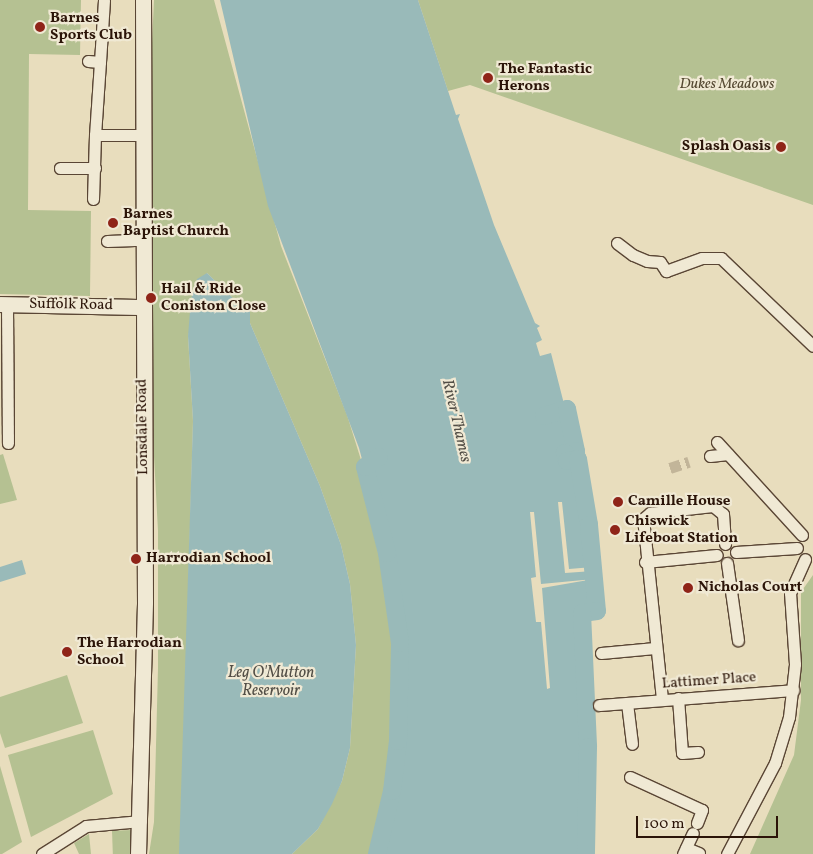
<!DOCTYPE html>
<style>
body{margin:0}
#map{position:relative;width:813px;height:854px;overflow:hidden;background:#e8ddbd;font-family:Vollkorn,serif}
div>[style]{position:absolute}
.green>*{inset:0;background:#b5c192;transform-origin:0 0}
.water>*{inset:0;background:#99bab9}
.pier>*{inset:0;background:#e8ddbd}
.river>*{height:18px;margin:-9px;padding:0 9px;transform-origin:9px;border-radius:9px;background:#99bab9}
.street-tunnel>*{height:11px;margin-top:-5.5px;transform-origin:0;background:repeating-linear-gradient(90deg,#c2b599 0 11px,transparent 0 16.5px)}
.roads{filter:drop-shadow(1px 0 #5a4635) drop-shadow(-1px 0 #5a4635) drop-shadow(0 1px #5a4635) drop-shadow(0 -1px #5a4635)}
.street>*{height:11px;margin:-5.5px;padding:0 5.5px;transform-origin:5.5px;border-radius:5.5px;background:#f0e9d4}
.secondary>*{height:15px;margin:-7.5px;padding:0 7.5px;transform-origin:7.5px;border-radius:7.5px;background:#f0e9d4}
.dots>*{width:14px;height:14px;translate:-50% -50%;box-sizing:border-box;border:2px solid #f0e9d4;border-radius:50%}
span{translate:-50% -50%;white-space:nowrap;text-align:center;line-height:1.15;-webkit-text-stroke:4.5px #f0e9d4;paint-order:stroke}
.poi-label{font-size:15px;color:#2b1408;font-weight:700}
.left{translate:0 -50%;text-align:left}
.right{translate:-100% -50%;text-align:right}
.park-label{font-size:15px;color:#544831;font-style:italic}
.street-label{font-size:15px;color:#2b1408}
.water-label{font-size:16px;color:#524e46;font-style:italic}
.scale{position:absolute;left:636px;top:816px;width:142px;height:22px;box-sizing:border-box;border:2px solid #2b1408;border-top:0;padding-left:6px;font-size:15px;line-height:18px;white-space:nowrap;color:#2b1408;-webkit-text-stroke:4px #f0e9d4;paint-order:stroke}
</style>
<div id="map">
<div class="green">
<i style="clip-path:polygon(0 0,81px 0,80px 55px,29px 54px,28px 210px,91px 211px,90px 296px,0 294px)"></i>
<i style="clip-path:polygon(154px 0,214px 0,281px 246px,347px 415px,376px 508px,400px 643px,398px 741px,392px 791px,377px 854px,292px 854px,318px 829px,342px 781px,350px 748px,356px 645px,350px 584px,341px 545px,320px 486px,250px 323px,250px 310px,240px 305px,207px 273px,188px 336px,193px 421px,181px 845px,179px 854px,149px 854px,154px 822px,158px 668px,158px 531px,152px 419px,150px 86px)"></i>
<i style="clip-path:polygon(418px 0,813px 0,813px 205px,470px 85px,448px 91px)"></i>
<i style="clip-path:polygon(3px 454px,17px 500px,0 504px,0 455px)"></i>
<i style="clip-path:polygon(813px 575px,813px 854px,750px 854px,794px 755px,801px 700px,801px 592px)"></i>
<i style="clip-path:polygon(67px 675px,83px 723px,5px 748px,0 733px,0 697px)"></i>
<i style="clip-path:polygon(93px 730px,113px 794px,31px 837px,8px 755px)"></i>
<i style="clip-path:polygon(0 766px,22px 842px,2px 854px,0 854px)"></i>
<i style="left:132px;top:830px;width:24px;height:20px;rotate:88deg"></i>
<i style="clip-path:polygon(89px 834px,91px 854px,79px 854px,74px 843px)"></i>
</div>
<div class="water">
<i style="clip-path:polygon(220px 0,418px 0,456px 115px,460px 114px,458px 119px,494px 225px,535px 323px,540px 326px,537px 328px,542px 340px,536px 343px,540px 356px,551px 353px,576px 451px,566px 453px,567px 461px,578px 459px,585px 497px,597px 611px,582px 613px,588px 747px,586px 854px,377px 854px,392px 791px,398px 741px,400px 643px,387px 553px,359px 448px,268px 206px)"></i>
<i style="clip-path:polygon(207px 273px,240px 305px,250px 310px,250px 323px,320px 486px,341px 545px,350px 584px,356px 645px,350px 748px,342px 781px,332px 804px,318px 829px,292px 854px,179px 854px,193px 421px,188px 336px,191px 299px,197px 279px)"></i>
<i style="clip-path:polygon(22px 560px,26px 574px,0 582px,0 567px)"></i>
</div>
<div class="pier">
<i style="clip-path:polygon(558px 502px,562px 502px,569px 569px,593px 567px,593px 571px,565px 573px)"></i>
<i style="clip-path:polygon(530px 512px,534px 512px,541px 584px,594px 579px,542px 588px,550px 688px,547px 689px,541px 622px,536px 622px,531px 578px,536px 577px)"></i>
</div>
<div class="river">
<i style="left:544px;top:416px;width:24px;rotate:-17deg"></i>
<i style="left:567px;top:409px;width:43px;rotate:77.9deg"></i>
<i style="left:576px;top:451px;width:11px;rotate:170deg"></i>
<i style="left:565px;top:453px;width:8px;rotate:76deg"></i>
<i style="left:567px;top:461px;width:11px;rotate:-10deg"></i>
<i style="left:578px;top:459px;width:67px;rotate:80.5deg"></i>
<i style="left:589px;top:525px;width:86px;rotate:84.7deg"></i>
<i style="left:597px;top:611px;width:15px;rotate:172deg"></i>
<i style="left:582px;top:613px;width:134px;rotate:87.4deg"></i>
<i style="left:588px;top:747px;width:107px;rotate:91.1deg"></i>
<i style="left:377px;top:854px;width:65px;rotate:-76.6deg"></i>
<i style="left:392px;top:791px;width:50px;rotate:-83.2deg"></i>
<i style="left:398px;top:741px;width:98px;rotate:-88.8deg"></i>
<i style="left:400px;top:643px;width:91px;rotate:-98.2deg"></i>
<i style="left:387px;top:553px;width:89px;rotate:-104.3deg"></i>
<i style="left:365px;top:467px;width:17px;rotate:-36deg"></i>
</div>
<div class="street-tunnel">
<i style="left:670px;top:468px;width:20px;rotate:-18deg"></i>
</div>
<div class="roads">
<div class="street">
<i style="left:88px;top:61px;width:12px;rotate:5deg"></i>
<i style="left:100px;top:62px;width:73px;rotate:93.9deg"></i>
<i style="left:95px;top:135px;width:47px"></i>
<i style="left:100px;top:62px;width:62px;rotate:-86.3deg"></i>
<i style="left:60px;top:168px;width:35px"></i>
<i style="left:93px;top:199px;width:64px;rotate:-88.2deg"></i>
<i style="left:107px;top:241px;width:35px;rotate:-2deg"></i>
<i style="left:617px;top:243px;width:20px;rotate:37deg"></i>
<i style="left:633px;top:255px;width:15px;rotate:23deg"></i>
<i style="left:647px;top:261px;width:13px;rotate:4deg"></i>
<i style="left:660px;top:262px;width:11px;rotate:56deg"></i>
<i style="left:666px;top:271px;width:38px;rotate:-20deg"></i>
<i style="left:702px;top:258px;width:19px"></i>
<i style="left:721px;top:258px;width:127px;rotate:43.7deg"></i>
<i style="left:7px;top:304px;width:139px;rotate:89.6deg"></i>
<i style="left:717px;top:442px;width:126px;rotate:47.6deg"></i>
<i style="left:710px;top:456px;width:18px;rotate:-6deg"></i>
<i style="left:736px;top:552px;width:61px;rotate:-3.8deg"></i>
<i style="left:645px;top:562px;width:72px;rotate:-5.6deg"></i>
<i style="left:727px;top:563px;width:78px;rotate:81.9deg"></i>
<i style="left:601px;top:653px;width:54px;rotate:-5.3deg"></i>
<i style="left:678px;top:698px;width:55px;rotate:85.8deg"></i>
<i style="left:682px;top:753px;width:16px;rotate:-4deg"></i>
<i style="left:662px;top:699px;width:181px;rotate:-96deg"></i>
<i style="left:643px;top:519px;width:9px;rotate:-41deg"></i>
<i style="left:650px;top:513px;width:63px;rotate:-6.3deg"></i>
<i style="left:713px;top:506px;width:13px;rotate:39deg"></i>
<i style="left:723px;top:514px;width:30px;rotate:86deg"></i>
<i style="left:627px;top:703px;width:41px;rotate:83deg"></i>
<i style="left:599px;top:705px;width:195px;rotate:-4.4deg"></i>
<i style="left:630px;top:777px;width:79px;rotate:24.6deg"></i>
<i style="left:702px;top:810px;width:14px;rotate:111deg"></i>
<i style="left:686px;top:848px;width:14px;rotate:21deg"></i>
<i style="left:42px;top:854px;width:52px;rotate:-32.5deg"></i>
<i style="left:86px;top:826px;width:55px;rotate:-5.2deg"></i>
<i style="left:683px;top:854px;width:23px;rotate:-65deg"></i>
<i style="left:727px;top:854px;width:103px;rotate:-62.2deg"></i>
<i style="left:775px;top:763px;width:48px;rotate:-73.1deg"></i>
<i style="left:789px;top:717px;width:53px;rotate:-83.5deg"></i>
<i style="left:795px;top:664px;width:71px;rotate:-94deg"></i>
<i style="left:790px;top:593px;width:37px;rotate:-66deg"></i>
</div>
<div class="secondary">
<i style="left:0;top:304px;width:142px;rotate:1.2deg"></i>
<i style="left:138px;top:854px;width:252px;rotate:-88.4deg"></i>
<i style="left:145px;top:602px;width:602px;rotate:-90.19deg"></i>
</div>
</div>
<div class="dots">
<i style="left:40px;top:27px;background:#8f2418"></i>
<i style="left:488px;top:78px;background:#8f2418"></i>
<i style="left:781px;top:147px;background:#8f2418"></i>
<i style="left:113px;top:223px;background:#8f2418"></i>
<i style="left:151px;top:298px;background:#8f2418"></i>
<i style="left:618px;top:502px;background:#8f2418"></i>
<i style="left:615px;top:530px;background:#8f2418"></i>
<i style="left:136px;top:559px;background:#8f2418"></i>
<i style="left:688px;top:588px;background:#8f2418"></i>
<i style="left:67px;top:652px;background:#8f2418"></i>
</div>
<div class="poi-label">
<span class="left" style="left:50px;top:27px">Barnes<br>Sports Club</span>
<span class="left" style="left:498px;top:78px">The Fantastic<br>Herons</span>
<span class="right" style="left:771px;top:147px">Splash Oasis</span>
<span class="left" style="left:123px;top:223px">Barnes<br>Baptist Church</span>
<span class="left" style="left:161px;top:298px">Hail &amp; Ride<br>Coniston Close</span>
<span class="left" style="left:628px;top:502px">Camille House</span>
<span class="left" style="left:625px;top:530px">Chiswick<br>Lifeboat Station</span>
<span class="left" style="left:146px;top:559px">Harrodian School</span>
<span class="left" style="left:698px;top:588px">Nicholas Court</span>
<span class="left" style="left:77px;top:652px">The Harrodian<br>School</span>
</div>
<div class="park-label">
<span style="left:727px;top:85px">Dukes Meadows</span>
</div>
<div class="street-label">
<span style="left:71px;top:305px;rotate:1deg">Suffolk Road</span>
<span style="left:143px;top:427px;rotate:-91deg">Lonsdale Road</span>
<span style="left:709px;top:681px;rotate:-4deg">Lattimer Place</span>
</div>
<div class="water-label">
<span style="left:456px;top:421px;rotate:77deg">River Thames</span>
<span style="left:271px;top:682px">Leg O'Mutton<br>Reservoir</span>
</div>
<div class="scale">100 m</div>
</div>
